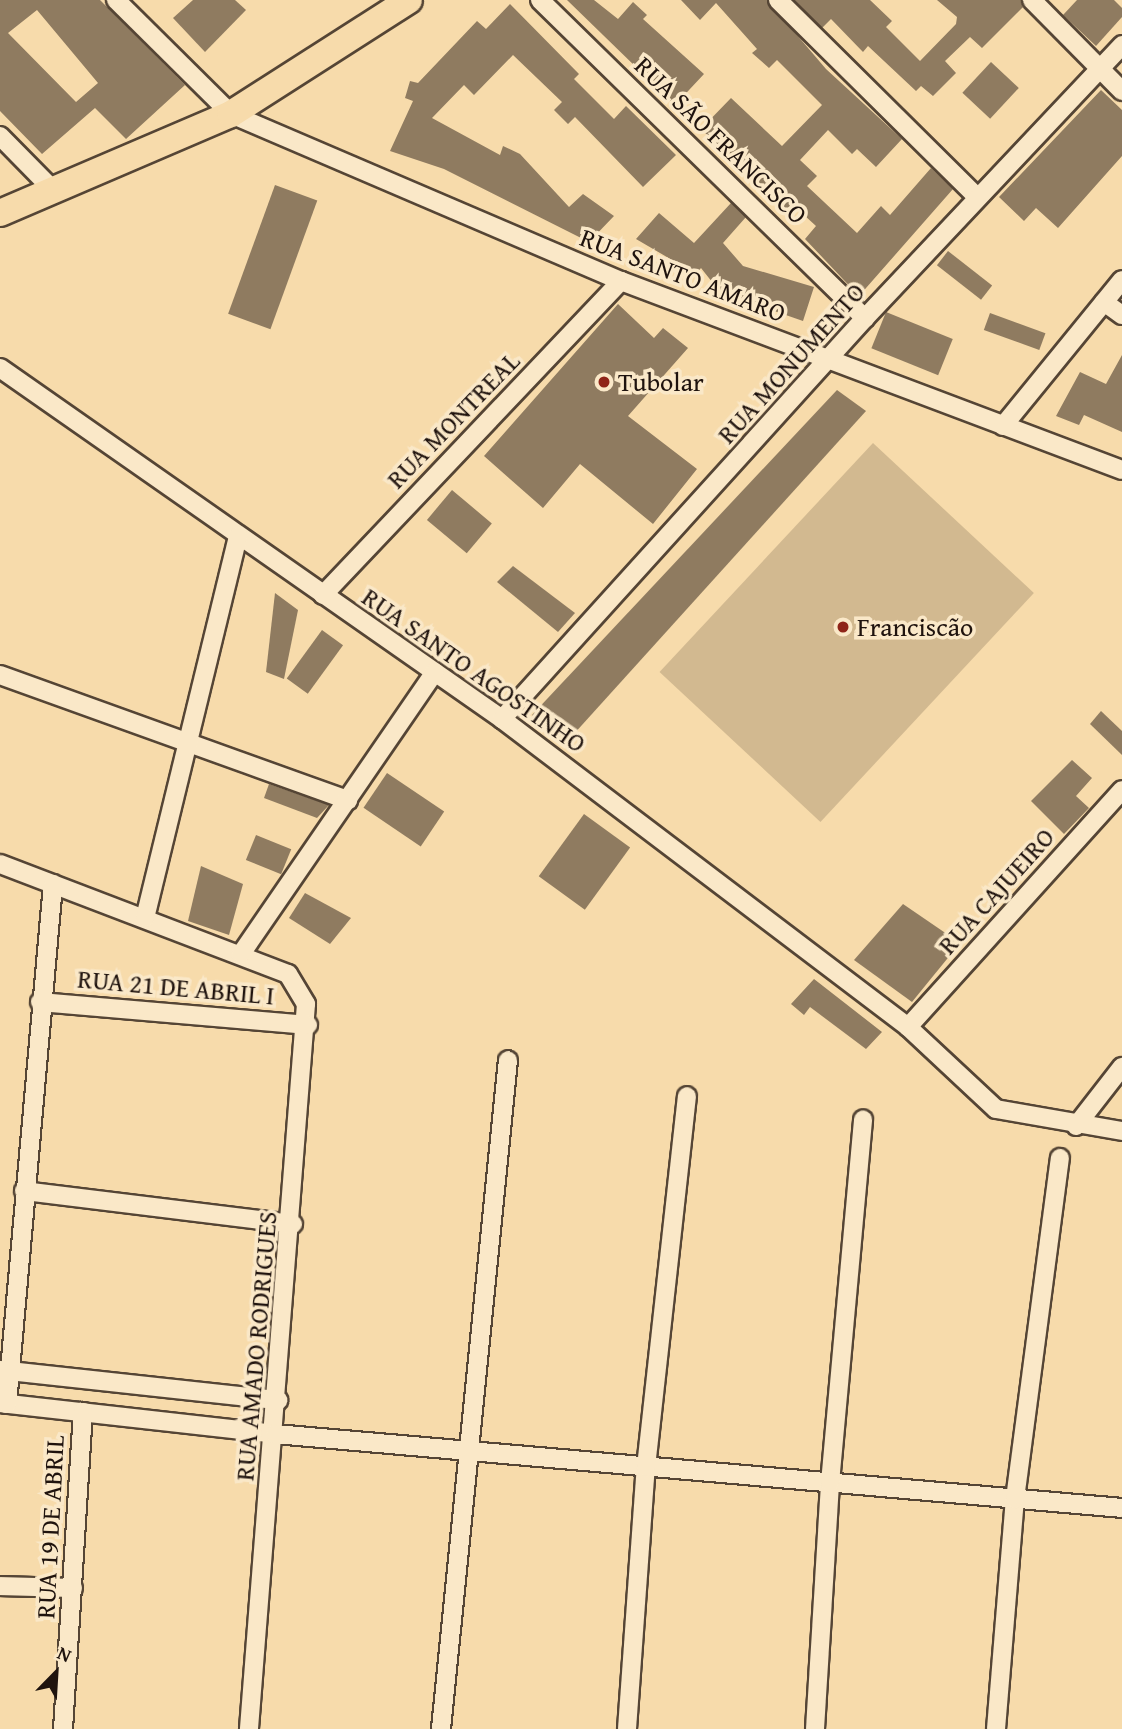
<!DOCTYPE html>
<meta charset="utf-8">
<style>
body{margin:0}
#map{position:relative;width:1122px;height:1729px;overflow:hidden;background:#f7dbab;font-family:"Gentium Book Plus",serif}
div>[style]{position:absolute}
.green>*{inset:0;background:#d2b990;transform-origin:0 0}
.building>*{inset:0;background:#8f7b60;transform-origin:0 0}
.roads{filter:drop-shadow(2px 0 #554535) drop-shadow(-2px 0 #554535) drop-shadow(0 2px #554535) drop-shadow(0 -2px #554535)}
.minor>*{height:18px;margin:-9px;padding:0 9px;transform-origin:9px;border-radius:9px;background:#fae8c8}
.primary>*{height:26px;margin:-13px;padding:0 13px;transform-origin:13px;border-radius:13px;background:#f7dbab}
.dots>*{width:19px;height:19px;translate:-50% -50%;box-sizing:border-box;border:4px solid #fae8c8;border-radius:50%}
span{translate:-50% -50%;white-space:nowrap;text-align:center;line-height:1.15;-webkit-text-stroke:7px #fae8c8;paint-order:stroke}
.street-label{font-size:26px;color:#1f130e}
.poi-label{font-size:26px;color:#1f130e}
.left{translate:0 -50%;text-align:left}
.north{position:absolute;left:21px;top:1638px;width:70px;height:70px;-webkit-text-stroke:5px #fae8c8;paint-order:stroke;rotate:24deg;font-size:19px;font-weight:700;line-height:28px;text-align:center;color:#1f130e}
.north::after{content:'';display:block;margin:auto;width:24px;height:32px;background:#1f130e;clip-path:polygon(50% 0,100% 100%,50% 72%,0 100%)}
</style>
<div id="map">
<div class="green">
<i style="left:873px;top:443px;width:220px;height:313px;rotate:43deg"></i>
</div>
<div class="building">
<i style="clip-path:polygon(evenodd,0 0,100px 0,185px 85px,126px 139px,95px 108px,42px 154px,0 111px,0 0,37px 10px,98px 83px,76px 102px,8px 33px,37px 10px)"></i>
<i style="clip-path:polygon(193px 0,235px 0,246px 10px,205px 52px,173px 18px)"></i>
<i style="clip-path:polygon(567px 0,594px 0,618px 19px,633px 2px,647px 15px,643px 19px,704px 74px,675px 105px)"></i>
<i style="clip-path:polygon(681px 0,767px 0,826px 69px,902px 139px,876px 167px,857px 149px,852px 154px,828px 130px,800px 160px,817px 176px,807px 186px,857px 233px,881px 206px,890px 215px,931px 168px,953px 189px,859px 296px,805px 239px,816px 226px,792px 204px,786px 210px,701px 129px,731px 98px,782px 146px,822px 105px,777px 60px,769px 68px,752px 53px,757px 49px,716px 3px,700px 20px)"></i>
<i style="clip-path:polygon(794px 0,870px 0,892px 21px,886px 27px,920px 61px,956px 24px,957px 17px,937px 0,1021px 0,1023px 7px,982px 48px,970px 37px,945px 61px,956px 73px,933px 96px,921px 86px,916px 91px,868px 46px,863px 52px,831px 19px,822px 28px)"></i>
<i style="clip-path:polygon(1077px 0,1114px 0,1122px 8px,1122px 17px,1096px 46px,1063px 15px)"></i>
<i style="clip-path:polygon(510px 4px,579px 74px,574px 79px,614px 119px,626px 106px,676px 155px,643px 187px,575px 117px,568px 124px,554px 110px,562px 102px,513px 55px,474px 95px,464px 85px,432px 118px,500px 155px,503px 146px,520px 154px,569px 207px,583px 194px,614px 216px,589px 242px,444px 169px,390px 151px,413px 101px,405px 98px,410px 81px,418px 83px,477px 21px,486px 29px)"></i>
<i style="left:991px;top:62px;width:38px;height:42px;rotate:43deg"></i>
<i style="clip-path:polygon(1101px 90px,1122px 110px,1122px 156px,1058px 228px,1036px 208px,1024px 221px,999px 197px)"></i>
<i style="left:275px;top:185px;width:45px;height:137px;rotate:20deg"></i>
<i style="clip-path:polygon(731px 203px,746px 217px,723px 243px,743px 266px,814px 287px,803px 321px,720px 292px,701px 268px,696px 274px,636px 239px,659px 213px,694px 243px)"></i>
<i style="left:948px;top:251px;width:56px;height:18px;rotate:38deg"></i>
<i style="clip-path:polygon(618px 304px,654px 338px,663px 328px,688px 348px,628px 416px,697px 469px,653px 524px,580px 464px,543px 508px,484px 456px)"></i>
<i style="left:886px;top:312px;width:72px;height:39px;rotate:22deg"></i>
<i style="left:990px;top:313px;width:59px;height:18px;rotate:20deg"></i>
<i style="clip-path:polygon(1122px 355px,1122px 432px,1084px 415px,1079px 425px,1056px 416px,1080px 372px,1106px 384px)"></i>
<i style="clip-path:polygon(837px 390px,866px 411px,563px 746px,532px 715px)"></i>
<i style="left:452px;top:490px;width:52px;height:39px;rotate:40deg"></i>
<i style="clip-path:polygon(513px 566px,575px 613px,558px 632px,497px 582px)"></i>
<i style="clip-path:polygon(275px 593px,298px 610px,284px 679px,266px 672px)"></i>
<i style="left:322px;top:630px;width:26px;height:60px;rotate:36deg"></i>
<i style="clip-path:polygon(1101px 711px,1122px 731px,1122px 755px,1090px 724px)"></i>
<i style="clip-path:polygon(1072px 760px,1092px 778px,1076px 796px,1089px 808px,1064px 834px,1031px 801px)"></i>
<i style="left:387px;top:773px;width:69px;height:42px;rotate:34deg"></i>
<i style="clip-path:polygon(269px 784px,329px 805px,317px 818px,264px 798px)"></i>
<i style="left:584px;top:814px;width:57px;height:77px;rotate:36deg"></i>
<i style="left:256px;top:835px;width:38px;height:27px;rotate:22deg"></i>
<i style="clip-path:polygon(201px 866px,243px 884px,229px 935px,188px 921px)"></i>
<i style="clip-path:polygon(305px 893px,351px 918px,330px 944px,289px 918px)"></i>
<i style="clip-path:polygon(903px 904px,960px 943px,912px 1002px,854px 960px)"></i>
<i style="clip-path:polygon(814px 979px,882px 1032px,866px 1049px,810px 1007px,804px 1015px,791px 1004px)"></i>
</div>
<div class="roads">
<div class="minor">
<i style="left:116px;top:0;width:162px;rotate:44.7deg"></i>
<i style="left:231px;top:114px;width:424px;rotate:23.2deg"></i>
<i style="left:621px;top:281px;width:535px;rotate:20.67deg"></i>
<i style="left:540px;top:0;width:455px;rotate:44.4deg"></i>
<i style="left:778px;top:0;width:281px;rotate:44.7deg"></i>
<i style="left:1032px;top:0;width:128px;rotate:45.3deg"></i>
<i style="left:0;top:136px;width:77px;rotate:45.5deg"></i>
<i style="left:1104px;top:302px;width:22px;rotate:36deg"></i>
<i style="left:0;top:368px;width:613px;rotate:34.96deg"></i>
<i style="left:502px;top:719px;width:510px;rotate:37.18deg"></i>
<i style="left:908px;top:1027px;width:120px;rotate:43deg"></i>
<i style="left:996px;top:1109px;width:128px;rotate:9.9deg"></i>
<i style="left:1003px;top:426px;width:188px;rotate:-50.8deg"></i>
<i style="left:323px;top:595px;width:433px;rotate:-46.5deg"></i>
<i style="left:0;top:675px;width:370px;rotate:19.8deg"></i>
<i style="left:502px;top:719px;width:541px;rotate:-47.85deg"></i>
<i style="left:865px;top:318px;width:375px;rotate:-46.7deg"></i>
<i style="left:0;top:864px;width:308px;rotate:20.9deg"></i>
<i style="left:288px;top:974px;width:35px;rotate:59deg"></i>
<i style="left:306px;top:1004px;width:727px;rotate:94.5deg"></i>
<i style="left:145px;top:918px;width:393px;rotate:-76.3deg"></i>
<i style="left:241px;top:954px;width:342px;rotate:-55.5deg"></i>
<i style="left:40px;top:1002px;width:269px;rotate:4.9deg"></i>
<i style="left:908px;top:1027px;width:319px;rotate:-47.9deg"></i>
<i style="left:1076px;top:1126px;width:75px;rotate:-52.1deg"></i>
<i style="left:24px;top:1191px;width:271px;rotate:7deg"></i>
<i style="left:0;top:1370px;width:280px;rotate:6.2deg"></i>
<i style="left:0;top:1403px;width:277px;rotate:6.4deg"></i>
<i style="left:275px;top:1434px;width:850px;rotate:4.99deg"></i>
<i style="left:7px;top:1404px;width:522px;rotate:-84.94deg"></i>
<i style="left:0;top:1586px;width:73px;rotate:1.6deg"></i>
<i style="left:63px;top:1729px;width:318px;rotate:-86.4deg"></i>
<i style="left:441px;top:1729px;width:672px;rotate:-84.28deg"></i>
<i style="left:627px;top:1729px;width:263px;rotate:-85.9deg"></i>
<i style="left:646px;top:1467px;width:373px;rotate:-83.7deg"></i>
<i style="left:815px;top:1729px;width:246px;rotate:-86.5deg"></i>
<i style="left:830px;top:1483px;width:365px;rotate:-84.8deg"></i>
<i style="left:996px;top:1729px;width:231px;rotate:-85.3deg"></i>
<i style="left:1015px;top:1499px;width:344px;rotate:-82.5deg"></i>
</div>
<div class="primary">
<i style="left:0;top:213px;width:251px;rotate:-23.2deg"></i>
<i style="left:231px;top:114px;width:211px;rotate:-32.6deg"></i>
</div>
</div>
<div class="dots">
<i style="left:604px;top:382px;background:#8f2418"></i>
<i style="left:843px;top:627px;background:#8f2418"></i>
</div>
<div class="street-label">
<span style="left:721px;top:140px;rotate:44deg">RUA SÃO FRANCISCO</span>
<span style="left:683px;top:275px;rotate:21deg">RUA SANTO AMARO</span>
<span style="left:791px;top:363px;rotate:-48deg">RUA MONUMENTO</span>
<span style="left:453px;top:420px;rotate:-46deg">RUA MONTREAL</span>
<span style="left:474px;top:670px;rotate:35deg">RUA SANTO AGOSTINHO</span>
<span style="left:996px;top:891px;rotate:-48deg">RUA CAJUEIRO</span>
<span style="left:176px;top:987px;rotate:5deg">RUA 21 DE ABRIL I</span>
<span style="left:256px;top:1346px;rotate:-85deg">RUA AMADO RODRIGUES</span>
<span style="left:50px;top:1527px;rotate:-87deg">RUA 19 DE ABRIL</span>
</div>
<div class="poi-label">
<span class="left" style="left:618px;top:382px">Tubolar</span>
<span class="left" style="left:857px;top:627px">Franciscão</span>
</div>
<div class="north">N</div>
</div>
